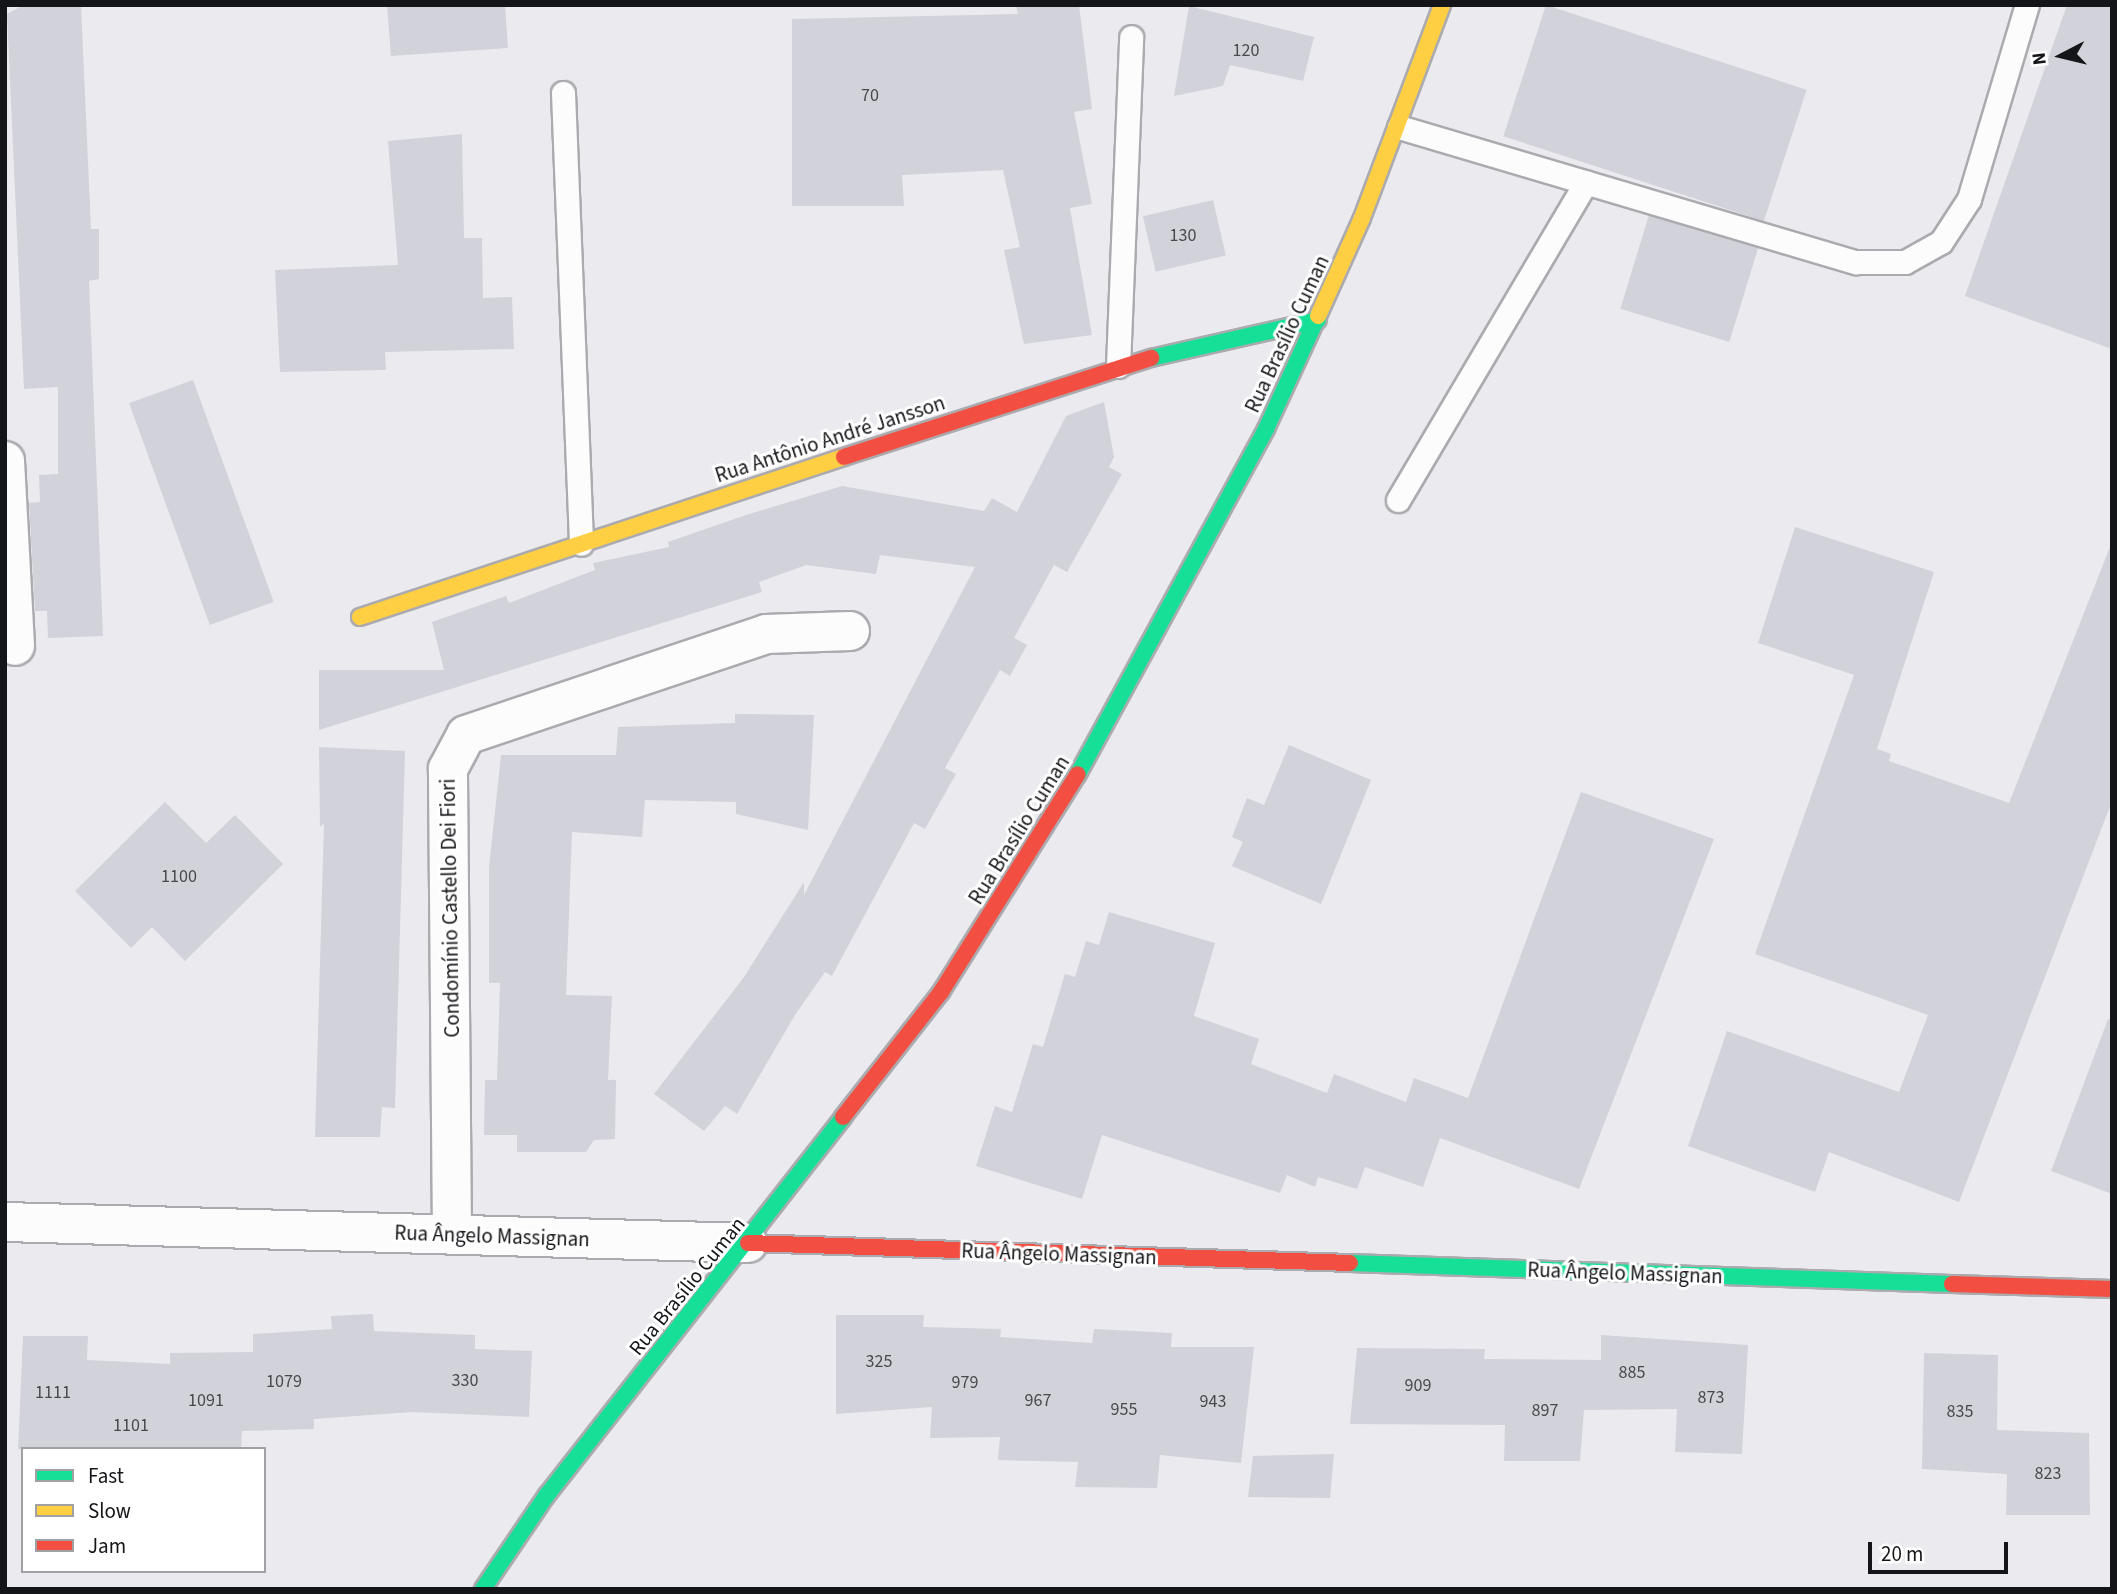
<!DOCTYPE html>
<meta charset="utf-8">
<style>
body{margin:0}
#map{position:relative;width:2117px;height:1594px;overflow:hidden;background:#eaeaef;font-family:"Source Sans 3",sans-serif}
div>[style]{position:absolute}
.building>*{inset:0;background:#d2d2db;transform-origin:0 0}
.roads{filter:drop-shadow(2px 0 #ababaf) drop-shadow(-2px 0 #ababaf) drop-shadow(0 2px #ababaf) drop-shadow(0 -2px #ababaf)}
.lane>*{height:23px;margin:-11.5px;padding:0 11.5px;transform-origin:11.5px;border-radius:11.5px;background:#fcfcfd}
.street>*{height:38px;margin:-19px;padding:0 19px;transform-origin:19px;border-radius:19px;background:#fcfcfd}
.fast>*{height:16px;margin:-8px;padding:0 8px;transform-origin:8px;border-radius:8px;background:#16e098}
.slow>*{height:16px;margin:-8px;padding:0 8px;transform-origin:8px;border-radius:8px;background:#ffcf43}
.jam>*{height:16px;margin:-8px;padding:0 8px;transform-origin:8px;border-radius:8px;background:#f24e42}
span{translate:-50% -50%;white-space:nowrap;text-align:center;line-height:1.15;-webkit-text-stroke:6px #fff;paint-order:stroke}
.number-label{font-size:18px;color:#48484d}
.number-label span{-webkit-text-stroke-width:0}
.street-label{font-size:21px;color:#141518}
.frame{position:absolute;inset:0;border:7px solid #141518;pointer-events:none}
.legend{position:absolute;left:21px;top:1447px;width:245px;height:126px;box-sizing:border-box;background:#fff;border:2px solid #a1a1a3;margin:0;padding:9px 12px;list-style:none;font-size:21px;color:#141518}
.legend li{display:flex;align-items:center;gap:14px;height:35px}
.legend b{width:35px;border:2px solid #a1a1a3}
.north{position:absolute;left:2026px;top:21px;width:70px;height:70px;-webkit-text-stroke:5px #fff;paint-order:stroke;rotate:263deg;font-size:19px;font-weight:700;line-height:28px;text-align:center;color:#141518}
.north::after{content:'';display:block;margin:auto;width:24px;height:32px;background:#141518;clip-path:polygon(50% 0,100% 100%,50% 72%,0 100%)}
.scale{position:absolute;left:1868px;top:1542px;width:140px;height:32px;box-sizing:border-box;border:4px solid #141518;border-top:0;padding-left:9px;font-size:21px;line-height:24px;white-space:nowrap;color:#141518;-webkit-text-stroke:5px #fff;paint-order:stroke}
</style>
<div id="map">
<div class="building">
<i style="clip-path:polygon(24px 5px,81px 5px,91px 229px,99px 229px,99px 279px,89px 281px,103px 636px,48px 638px,47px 611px,35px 611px,29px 503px,40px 502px,39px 475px,58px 474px,58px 387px,24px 389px,7px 14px)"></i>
<i style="clip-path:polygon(387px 5px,505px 5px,508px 48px,391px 56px)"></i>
<i style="clip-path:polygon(1016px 5px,1079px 5px,1092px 109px,1074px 112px,1092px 204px,1070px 208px,1092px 335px,1024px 344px,1004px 250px,1020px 247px,1003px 170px,902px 175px,904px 206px,792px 206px,792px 19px,1018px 14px)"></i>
<i style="left:1546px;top:5px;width:274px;height:138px;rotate:18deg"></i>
<i style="clip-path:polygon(2067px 5px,2112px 5px,2112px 349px,1965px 296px)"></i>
<i style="clip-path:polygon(1189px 6px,1314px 37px,1303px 81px,1230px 65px,1223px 86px,1174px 96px)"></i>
<i style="clip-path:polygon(462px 134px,464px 238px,482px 238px,483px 298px,512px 297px,514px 349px,385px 352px,386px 370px,280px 372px,275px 270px,398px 265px,388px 141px)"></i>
<i style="left:1213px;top:200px;width:57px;height:72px;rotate:77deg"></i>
<i style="left:1649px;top:215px;width:114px;height:98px;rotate:17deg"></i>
<i style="left:193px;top:380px;width:236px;height:68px;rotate:70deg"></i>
<i style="clip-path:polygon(1104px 402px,1114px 457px,1109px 467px,1122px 474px,1067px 572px,1054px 565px,1014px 638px,1027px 645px,1010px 676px,1000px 670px,945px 768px,956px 774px,925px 829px,914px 823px,832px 976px,825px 972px,795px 1015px,737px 1114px,725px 1106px,704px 1131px,654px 1094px,744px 977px,804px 882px,804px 895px,975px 567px,880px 555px,876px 574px,806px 565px,759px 582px,762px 592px,319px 730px,319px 670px,444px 670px,432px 622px,506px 596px,509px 603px,595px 570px,593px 563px,669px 547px,668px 542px,746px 515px,842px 486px,984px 511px,992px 498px,1017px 512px,1066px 416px)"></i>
<i style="clip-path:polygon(1795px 527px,1934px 572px,1877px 749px,1891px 754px,1889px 761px,2009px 803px,2112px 542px,2112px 801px,1959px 1202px,1829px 1152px,1815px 1192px,1688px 1146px,1727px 1031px,1899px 1092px,1928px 1015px,1755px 954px,1854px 675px,1758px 643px)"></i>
<i style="clip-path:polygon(735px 714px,814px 715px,808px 830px,736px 814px,736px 802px,645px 800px,642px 837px,572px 832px,566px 995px,612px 996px,608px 1080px,616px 1080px,615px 1139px,594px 1140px,586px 1152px,517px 1152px,517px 1135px,484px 1135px,485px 1080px,497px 1080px,500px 983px,489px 983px,489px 867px,501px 755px,616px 755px,618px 727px,735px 723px)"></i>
<i style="clip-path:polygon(1289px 745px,1371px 780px,1321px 904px,1232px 866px,1243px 842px,1232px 837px,1247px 798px,1264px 805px)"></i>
<i style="clip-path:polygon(319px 747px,405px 751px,395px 1108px,382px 1107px,380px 1137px,315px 1137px,324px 823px,320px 827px)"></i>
<i style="clip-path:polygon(1581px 792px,1714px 839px,1579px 1189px,1440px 1138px,1423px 1187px,1365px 1167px,1357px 1189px,1318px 1177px,1315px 1187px,1287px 1175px,1280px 1193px,1102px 1135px,1082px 1199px,976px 1166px,995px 1106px,1012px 1112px,1033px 1044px,1043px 1047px,1065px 974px,1075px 977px,1086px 941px,1099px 945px,1109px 912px,1215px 943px,1194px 1016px,1259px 1039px,1251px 1064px,1327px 1093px,1334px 1074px,1406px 1102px,1414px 1078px,1468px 1098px)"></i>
<i style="clip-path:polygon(165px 802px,206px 843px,235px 815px,283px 864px,185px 961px,152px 927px,131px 948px,75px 891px)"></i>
<i style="clip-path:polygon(2108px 1019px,2112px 1020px,2112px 1194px,2051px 1171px)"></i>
<i style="clip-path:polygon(373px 1314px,374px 1331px,475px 1335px,475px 1349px,532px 1351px,529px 1417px,412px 1412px,314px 1419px,314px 1429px,242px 1431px,241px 1449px,18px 1449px,23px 1336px,88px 1336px,87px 1360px,170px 1364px,170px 1353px,253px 1352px,253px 1334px,332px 1329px,331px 1316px)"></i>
<i style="clip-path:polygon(836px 1315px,924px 1315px,923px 1327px,1001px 1329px,1000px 1337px,1092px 1343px,1094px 1329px,1172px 1333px,1171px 1347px,1254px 1347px,1241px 1463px,1160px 1455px,1157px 1488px,1075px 1487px,1078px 1462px,998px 1460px,1000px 1437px,930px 1438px,932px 1407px,836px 1414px)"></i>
<i style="clip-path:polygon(1601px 1335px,1748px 1345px,1742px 1454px,1675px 1452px,1677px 1409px,1584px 1410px,1580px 1461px,1504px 1461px,1505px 1425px,1350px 1424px,1357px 1348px,1485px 1349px,1484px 1359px,1601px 1360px)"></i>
<i style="clip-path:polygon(1924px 1353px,1998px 1355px,1997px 1430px,2089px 1433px,2090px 1515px,2006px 1515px,2007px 1474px,1922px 1469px)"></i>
<i style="clip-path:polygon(1334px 1454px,1330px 1498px,1248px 1497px,1253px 1456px)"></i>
</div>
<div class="roads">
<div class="lane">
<i style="left:563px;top:93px;width:451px;rotate:87.7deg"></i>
<i style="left:1399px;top:127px;width:477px;rotate:16.5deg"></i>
<i style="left:1856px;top:262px;width:49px"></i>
<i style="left:1905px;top:262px;width:41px;rotate:-29.1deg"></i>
<i style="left:1941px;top:242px;width:51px;rotate:-56.9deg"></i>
<i style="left:1969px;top:199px;width:202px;rotate:-73.4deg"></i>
<i style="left:1118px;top:366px;width:329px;rotate:-87.7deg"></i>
<i style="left:1398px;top:500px;width:369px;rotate:-59.4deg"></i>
</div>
<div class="street">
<i style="left:5px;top:461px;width:185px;rotate:86.9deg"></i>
<i style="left:5px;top:1222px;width:743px;rotate:1.62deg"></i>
<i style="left:452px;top:1235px;width:466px;rotate:-90.5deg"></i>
<i style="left:448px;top:769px;width:38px;rotate:-62deg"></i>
<i style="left:466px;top:735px;width:317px;rotate:-18.6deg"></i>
<i style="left:766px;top:634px;width:84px;rotate:-2deg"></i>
</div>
<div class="fast">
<i style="left:1151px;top:358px;width:171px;rotate:-12.8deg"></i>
<i style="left:1078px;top:774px;width:393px;rotate:-61.4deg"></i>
<i style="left:1266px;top:429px;width:124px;rotate:-65.3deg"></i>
<i style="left:1350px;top:1263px;width:602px;rotate:2deg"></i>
<i style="left:483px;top:1589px;width:114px;rotate:-55.8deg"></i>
<i style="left:547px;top:1495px;width:480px;rotate:-51.9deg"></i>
</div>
<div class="slow">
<i style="left:1318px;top:316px;width:107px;rotate:-65.8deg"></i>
<i style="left:1362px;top:218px;width:228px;rotate:-69.4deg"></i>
<i style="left:360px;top:617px;width:510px;rotate:-18.29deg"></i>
</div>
<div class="jam">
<i style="left:844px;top:457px;width:323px;rotate:-17.9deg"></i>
<i style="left:843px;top:1117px;width:159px;rotate:-51.9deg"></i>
<i style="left:941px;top:992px;width:257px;rotate:-57.9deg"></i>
<i style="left:748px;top:1243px;width:602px;rotate:1.9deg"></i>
<i style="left:1952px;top:1284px;width:160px;rotate:1.8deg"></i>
</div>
</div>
<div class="number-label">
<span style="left:1246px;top:51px">120</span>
<span style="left:870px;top:96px">70</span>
<span style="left:1183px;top:236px">130</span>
<span style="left:179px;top:877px">1100</span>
<span style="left:879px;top:1362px">325</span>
<span style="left:1632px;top:1373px">885</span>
<span style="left:465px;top:1381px">330</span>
<span style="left:284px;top:1382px">1079</span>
<span style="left:965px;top:1383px">979</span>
<span style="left:1418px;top:1386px">909</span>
<span style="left:53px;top:1393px">1111</span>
<span style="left:1711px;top:1398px">873</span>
<span style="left:206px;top:1401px">1091</span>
<span style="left:1038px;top:1401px">967</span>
<span style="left:1213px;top:1402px">943</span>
<span style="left:1124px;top:1410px">955</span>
<span style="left:1545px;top:1411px">897</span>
<span style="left:1960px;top:1412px">835</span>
<span style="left:131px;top:1426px">1101</span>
<span style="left:2048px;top:1474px">823</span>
</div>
<div class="street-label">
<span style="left:1287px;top:334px;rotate:-65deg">Rua Brasílio Cuman</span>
<span style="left:830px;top:439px;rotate:-18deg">Rua Antônio André Jansson</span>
<span style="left:1019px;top:830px;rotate:-58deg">Rua Brasílio Cuman</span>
<span style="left:450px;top:908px;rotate:-91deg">Condomínio Castello Dei Fiori</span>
<span style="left:492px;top:1236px;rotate:2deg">Rua Ângelo Massignan</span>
<span style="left:1059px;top:1254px;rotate:2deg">Rua Ângelo Massignan</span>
<span style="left:1625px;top:1273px;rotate:2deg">Rua Ângelo Massignan</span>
<span style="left:687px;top:1286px;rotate:-51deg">Rua Brasílio Cuman</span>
</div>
<div class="frame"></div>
<ul class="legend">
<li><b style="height:9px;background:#16e098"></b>Fast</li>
<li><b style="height:9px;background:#ffcf43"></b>Slow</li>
<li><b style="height:9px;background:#f24e42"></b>Jam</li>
</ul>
<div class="north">N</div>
<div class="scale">20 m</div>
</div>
